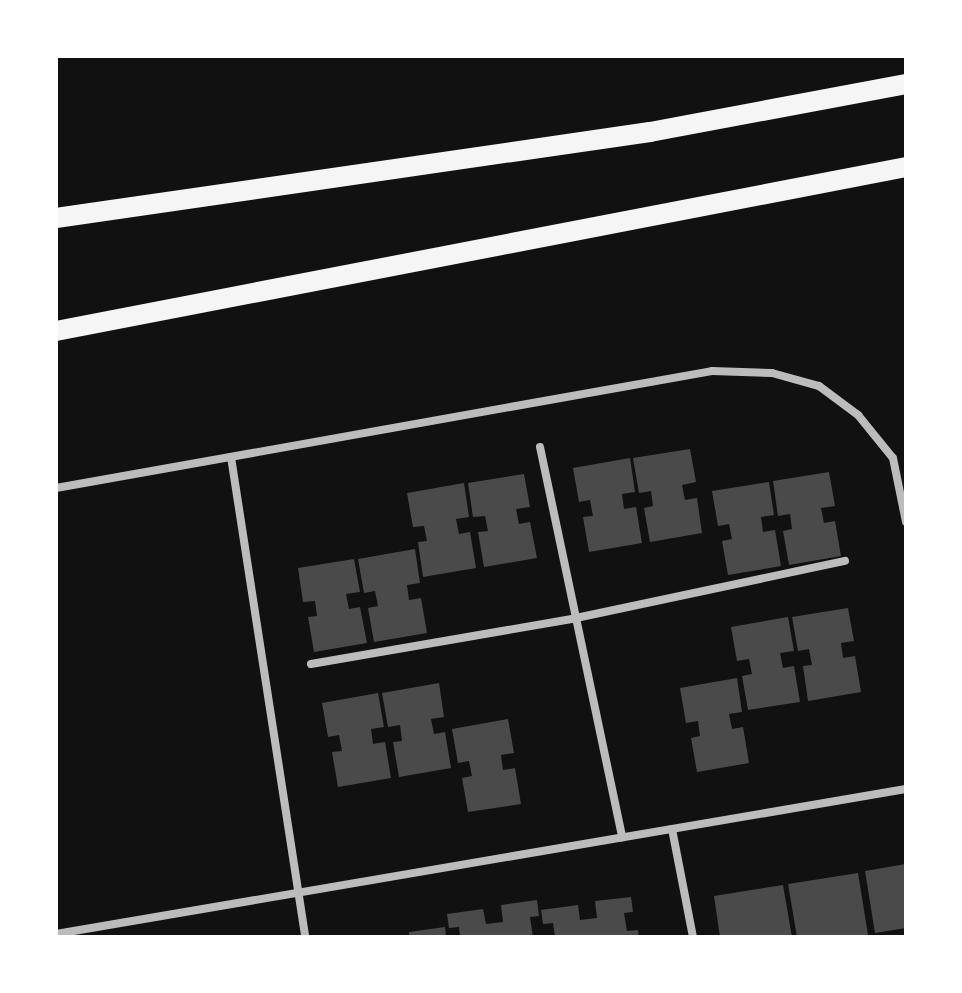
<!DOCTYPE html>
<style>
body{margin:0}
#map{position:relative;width:962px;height:993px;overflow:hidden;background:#111;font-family:"Fira Sans Condensed",sans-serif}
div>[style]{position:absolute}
.building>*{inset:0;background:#4a4a4a}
.minor>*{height:8px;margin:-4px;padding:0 4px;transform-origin:4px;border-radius:4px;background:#bcbcbc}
.trunk>*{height:20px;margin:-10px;padding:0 10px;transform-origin:10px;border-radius:10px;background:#f5f5f5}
span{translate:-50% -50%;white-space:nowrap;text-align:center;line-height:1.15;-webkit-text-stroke:8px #fff;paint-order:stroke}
.frame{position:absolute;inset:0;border:58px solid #fff;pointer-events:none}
</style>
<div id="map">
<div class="building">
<i style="clip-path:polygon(690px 449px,696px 482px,682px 485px,685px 500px,697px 498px,702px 533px,650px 542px,644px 508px,653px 506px,651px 491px,639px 493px,633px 458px)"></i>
<i style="clip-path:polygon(630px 458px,635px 492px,622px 494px,624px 509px,636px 507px,642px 543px,589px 552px,583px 517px,593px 516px,590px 500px,579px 502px,573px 468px)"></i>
<i style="clip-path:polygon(829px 472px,835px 506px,821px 508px,824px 523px,835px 521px,841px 556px,789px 565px,783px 531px,792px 529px,790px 514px,778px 516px,773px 481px)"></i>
<i style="clip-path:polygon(524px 474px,530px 507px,516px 509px,519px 524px,530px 522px,537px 558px,484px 567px,478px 532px,488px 531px,485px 516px,473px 517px,468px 483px)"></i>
<i style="clip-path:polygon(769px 482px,774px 515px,761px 517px,763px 532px,775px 530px,781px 566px,728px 575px,722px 541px,732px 539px,729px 524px,718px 526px,712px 491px)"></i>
<i style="clip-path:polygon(464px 483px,469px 517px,456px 519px,459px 534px,470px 532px,476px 568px,423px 577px,418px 542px,427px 541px,424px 526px,413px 527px,407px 493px)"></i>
<i style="clip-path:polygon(415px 549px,420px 583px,407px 585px,409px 600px,421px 598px,427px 633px,374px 642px,368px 608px,378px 606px,375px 591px,364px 593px,358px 559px)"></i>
<i style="clip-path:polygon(354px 559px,360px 592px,346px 594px,349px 609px,360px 607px,367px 643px,314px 652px,308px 617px,317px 616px,315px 601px,303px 602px,298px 568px)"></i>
<i style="clip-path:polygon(848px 608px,854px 641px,841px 643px,843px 658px,855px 656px,861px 692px,808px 701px,803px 666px,812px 665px,809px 649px,798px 651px,792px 617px)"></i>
<i style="clip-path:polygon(788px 617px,794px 651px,780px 653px,783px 668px,794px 666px,800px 702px,748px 710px,742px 676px,752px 674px,749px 659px,737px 661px,731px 627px)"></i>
<i style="clip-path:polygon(737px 678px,742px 712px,729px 714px,732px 729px,743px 727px,749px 763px,697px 772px,691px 738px,700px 736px,698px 721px,686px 723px,680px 688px)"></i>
<i style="clip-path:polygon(439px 683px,444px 717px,431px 719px,434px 734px,445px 732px,451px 768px,399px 777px,393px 742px,402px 741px,400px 725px,388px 727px,382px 693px)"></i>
<i style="clip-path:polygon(378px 693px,384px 727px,371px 729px,373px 744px,385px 742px,391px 778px,338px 787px,332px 752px,342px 751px,339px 735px,328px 737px,322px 703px)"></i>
<i style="clip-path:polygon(508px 719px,514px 753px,501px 755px,503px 770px,515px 768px,521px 804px,468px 812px,462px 778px,472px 776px,469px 761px,458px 763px,452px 729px)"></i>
<i style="clip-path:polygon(906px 864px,906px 928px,875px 933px,865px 871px)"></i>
<i style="clip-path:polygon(858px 873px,868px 935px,797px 937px,788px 884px)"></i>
<i style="clip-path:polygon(783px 885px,792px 937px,720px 937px,714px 896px)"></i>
<i style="clip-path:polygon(631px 897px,633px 912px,624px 913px,627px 931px,638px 930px,639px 937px,555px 937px,553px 923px,543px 924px,541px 910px,578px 905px,580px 920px,597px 918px,595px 901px)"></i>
<i style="clip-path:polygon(537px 900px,539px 916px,530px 917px,533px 937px,460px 937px,459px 927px,449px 928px,447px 914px,483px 909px,486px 924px,503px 922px,501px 905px)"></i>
<i style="clip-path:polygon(445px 927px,446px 937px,409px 937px,409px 932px)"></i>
</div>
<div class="minor">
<i style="left:540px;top:447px;width:399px;rotate:78.1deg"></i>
<i style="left:231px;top:457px;width:486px;rotate:81.2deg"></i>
<i style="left:56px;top:488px;width:666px;rotate:-10.11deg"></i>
<i style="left:712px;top:371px;width:60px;rotate:1.9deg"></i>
<i style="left:772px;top:373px;width:49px;rotate:15.5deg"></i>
<i style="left:819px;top:386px;width:49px;rotate:36.6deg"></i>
<i style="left:858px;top:415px;width:55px;rotate:50.9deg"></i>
<i style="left:893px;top:458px;width:65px;rotate:78.5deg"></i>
<i style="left:311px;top:664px;width:269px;rotate:-9.8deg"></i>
<i style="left:576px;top:618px;width:275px;rotate:-12deg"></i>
<i style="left:672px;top:829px;width:110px;rotate:79deg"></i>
<i style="left:56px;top:934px;width:862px;rotate:-9.68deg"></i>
</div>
<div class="trunk">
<i style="left:56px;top:218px;width:600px;rotate:-8.24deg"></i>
<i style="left:650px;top:132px;width:260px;rotate:-10.6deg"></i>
<i style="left:56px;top:331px;width:866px;rotate:-10.92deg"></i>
</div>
<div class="frame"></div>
</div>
